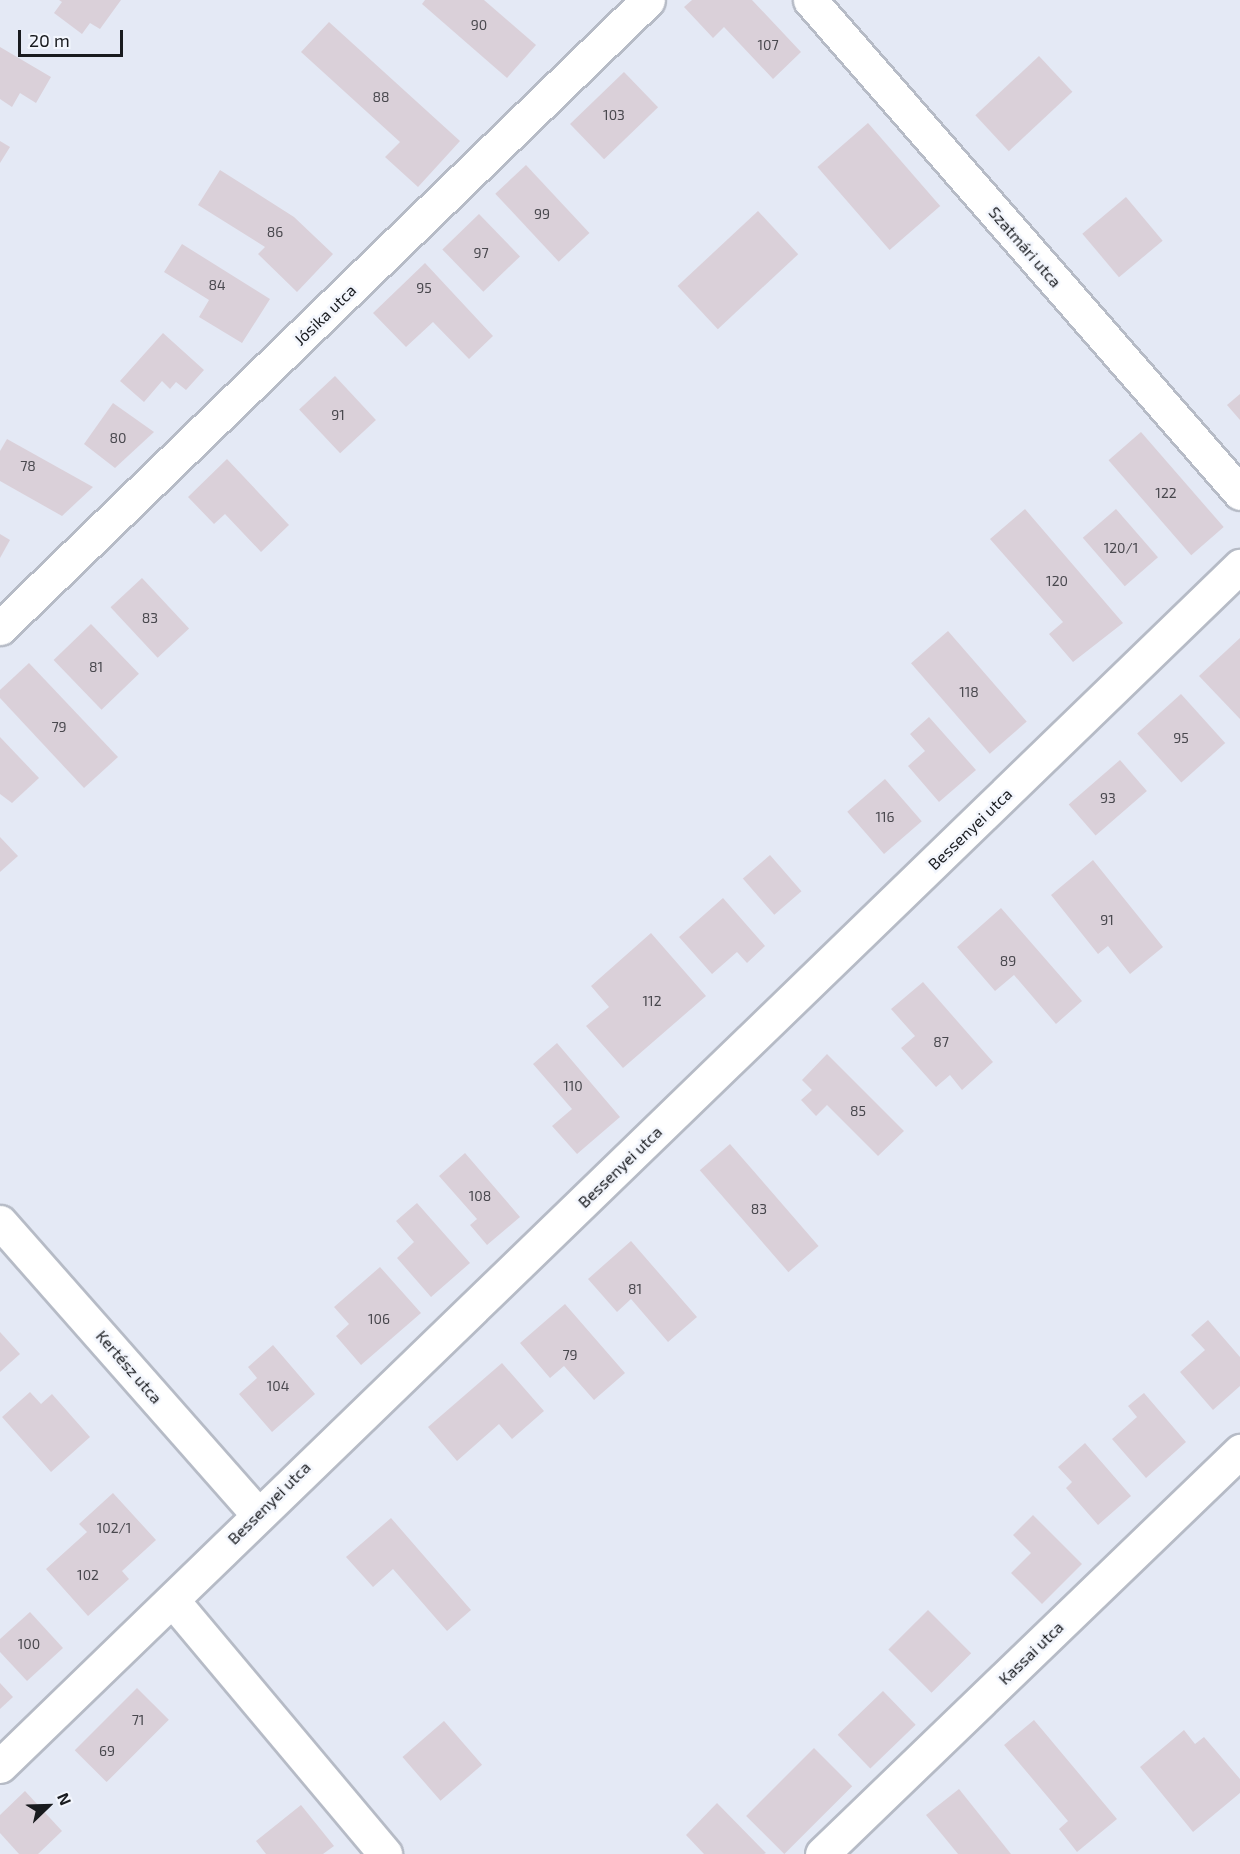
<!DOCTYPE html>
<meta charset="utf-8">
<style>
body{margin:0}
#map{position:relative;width:1240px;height:1854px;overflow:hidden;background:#e4e9f5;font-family:"Exo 2",sans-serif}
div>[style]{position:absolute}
.building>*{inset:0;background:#dad0d9;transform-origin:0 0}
.roads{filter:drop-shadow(2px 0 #b6bbc6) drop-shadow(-2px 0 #b6bbc6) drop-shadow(0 2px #b6bbc6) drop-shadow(0 -2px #b6bbc6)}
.street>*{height:33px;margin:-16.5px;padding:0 16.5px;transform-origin:16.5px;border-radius:16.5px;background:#fff}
span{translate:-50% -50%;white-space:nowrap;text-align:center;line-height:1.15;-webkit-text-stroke:5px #f3f6fd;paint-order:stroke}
.number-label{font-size:14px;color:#49484e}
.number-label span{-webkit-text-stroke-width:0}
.street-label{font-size:16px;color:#191b1f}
.north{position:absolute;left:18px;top:1776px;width:60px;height:60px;-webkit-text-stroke:4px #f3f6fd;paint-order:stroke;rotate:67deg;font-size:16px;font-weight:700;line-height:24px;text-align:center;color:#191b1f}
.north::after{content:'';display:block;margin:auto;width:21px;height:27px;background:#191b1f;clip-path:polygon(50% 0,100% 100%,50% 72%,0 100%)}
.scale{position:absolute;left:18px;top:30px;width:105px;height:27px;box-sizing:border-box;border:3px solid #191b1f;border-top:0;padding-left:8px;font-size:18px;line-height:21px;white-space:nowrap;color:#191b1f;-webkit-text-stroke:4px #f3f6fd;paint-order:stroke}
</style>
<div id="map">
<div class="building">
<i style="clip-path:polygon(59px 0,121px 0,100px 29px,90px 23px,82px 34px,54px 13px,62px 2px)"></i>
<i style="clip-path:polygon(425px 0,484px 0,536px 45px,507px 78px,422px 4px)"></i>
<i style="clip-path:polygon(692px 0,752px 0,801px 52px,773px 79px,724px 27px,713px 38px,684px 7px)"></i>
<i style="clip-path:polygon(329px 22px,460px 141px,418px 187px,385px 157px,400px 142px,301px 52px)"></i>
<i style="clip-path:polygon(0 47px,51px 77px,36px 103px,20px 93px,12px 107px,0 99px)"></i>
<i style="left:1039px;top:56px;width:49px;height:87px;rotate:47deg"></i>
<i style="left:624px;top:72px;width:49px;height:75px;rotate:46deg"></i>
<i style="left:868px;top:123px;width:110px;height:67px;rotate:49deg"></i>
<i style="clip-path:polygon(0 141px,10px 147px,0 163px)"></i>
<i style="left:526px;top:165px;width:93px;height:42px;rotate:47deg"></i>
<i style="clip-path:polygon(220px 170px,294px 217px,333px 254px,297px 292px,258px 254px,265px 247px,198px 205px)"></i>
<i style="left:1126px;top:197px;width:57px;height:57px;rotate:50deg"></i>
<i style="left:758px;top:211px;width:59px;height:110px;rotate:47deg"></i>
<i style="left:479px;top:214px;width:59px;height:51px;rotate:46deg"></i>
<i style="clip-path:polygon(182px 244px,270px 299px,242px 343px,199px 317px,209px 300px,164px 272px)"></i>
<i style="clip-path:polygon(425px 263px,493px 336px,469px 359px,433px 322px,406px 347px,373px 313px)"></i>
<i style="clip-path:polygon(163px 333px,204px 370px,186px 390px,176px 382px,170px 389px,162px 381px,144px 402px,120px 381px)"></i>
<i style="left:335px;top:376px;width:60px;height:49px;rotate:47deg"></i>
<i style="clip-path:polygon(1240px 394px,1240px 420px,1227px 405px)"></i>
<i style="clip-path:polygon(113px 403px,154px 432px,115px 468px,84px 444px)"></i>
<i style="left:1141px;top:432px;width:126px;height:43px;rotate:49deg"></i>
<i style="clip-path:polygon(7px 439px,93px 487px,62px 516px,0 481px,0 451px)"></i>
<i style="clip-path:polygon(227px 459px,289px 525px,261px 552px,225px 514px,214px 524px,188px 497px)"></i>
<i style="clip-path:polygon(1025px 509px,1123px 623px,1073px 662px,1049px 634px,1063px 622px,990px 539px)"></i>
<i style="left:1116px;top:509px;width:64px;height:44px;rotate:49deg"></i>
<i style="clip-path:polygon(0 534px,10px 540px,0 558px)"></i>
<i style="left:142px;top:578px;width:69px;height:43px;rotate:47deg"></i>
<i style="left:91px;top:624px;width:69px;height:52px;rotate:46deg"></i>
<i style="left:948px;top:631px;width:120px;height:49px;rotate:49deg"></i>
<i style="clip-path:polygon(1240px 638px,1240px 719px,1199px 676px)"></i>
<i style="clip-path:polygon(29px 663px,118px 757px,84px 788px,0 698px,0 690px)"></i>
<i style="left:1181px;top:694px;width:66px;height:59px;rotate:48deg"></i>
<i style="clip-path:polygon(929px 717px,976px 770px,939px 802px,908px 766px,925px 751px,910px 734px)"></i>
<i style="clip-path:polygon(0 737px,39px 778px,12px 803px,0 794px)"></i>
<i style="left:1120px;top:760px;width:41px;height:68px;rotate:49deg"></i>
<i style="left:885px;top:779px;width:56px;height:50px;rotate:49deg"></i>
<i style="clip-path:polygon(0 837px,18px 856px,0 872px)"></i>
<i style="left:770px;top:855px;width:48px;height:36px;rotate:49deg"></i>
<i style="clip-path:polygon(1093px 860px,1163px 947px,1130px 974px,1108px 946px,1098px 954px,1051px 895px)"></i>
<i style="clip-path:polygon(723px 898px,765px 946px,747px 963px,737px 952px,712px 974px,679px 937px)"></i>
<i style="clip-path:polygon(1001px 908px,1082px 1001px,1056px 1024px,1014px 975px,995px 991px,957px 947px)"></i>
<i style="clip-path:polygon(651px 933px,706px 996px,623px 1068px,586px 1026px,609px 1007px,591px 986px)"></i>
<i style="clip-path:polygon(923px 982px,993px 1062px,962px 1090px,950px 1075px,936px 1087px,901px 1048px,915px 1036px,891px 1009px)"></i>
<i style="clip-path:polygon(557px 1043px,620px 1117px,577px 1154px,552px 1126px,572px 1109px,533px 1064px)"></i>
<i style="clip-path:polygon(827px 1054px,904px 1131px,878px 1156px,827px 1105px,816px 1116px,801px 1100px,812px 1090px,802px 1080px)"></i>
<i style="left:730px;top:1144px;width:135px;height:40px;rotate:49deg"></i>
<i style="clip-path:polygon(465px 1153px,520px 1217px,487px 1245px,470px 1225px,477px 1219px,439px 1176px)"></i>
<i style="clip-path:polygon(417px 1203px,470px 1263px,431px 1297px,397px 1258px,414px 1242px,396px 1221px)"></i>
<i style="clip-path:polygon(631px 1241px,697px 1317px,668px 1342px,631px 1299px,617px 1312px,588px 1279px)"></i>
<i style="clip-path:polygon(380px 1267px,421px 1313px,361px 1365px,336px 1336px,349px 1324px,334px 1307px)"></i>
<i style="clip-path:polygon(565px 1304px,625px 1373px,594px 1400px,564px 1366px,550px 1378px,520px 1343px)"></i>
<i style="clip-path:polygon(1208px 1320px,1240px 1357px,1240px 1386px,1213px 1410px,1180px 1372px,1205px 1350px,1191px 1335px)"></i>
<i style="clip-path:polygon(0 1332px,20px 1354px,0 1372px)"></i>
<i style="clip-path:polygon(273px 1345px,315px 1394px,272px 1432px,239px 1394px,257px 1378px,248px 1367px)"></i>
<i style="clip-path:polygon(502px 1363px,544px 1411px,512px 1439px,499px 1424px,457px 1461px,428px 1427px)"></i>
<i style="clip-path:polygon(30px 1392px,41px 1404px,52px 1394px,90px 1437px,51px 1472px,2px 1417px)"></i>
<i style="clip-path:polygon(1144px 1393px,1186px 1442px,1146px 1478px,1112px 1439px,1137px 1417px,1128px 1406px)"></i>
<i style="clip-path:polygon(1085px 1443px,1131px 1496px,1098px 1525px,1066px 1488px,1072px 1482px,1058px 1467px)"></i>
<i style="clip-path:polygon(113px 1493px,156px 1540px,122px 1571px,129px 1579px,88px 1616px,46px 1569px,87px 1532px,79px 1524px)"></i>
<i style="clip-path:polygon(1033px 1515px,1082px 1564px,1042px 1604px,1011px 1573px,1031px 1553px,1013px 1535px)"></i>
<i style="clip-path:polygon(391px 1518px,471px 1610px,447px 1631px,393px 1569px,373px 1587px,346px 1557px)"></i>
<i style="left:928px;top:1610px;width:61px;height:56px;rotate:45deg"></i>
<i style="clip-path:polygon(30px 1612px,63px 1648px,27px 1681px,0 1652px,0 1639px)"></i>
<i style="clip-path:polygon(0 1683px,13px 1697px,0 1709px)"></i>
<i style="left:137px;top:1688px;width:45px;height:88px;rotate:45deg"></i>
<i style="left:883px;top:1691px;width:47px;height:63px;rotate:46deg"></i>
<i style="clip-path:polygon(1034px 1720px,1117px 1819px,1077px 1852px,1059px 1829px,1068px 1821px,1004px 1745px)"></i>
<i style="left:444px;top:1721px;width:58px;height:55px;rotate:49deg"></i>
<i style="clip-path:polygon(1184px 1730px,1195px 1744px,1204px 1737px,1240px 1779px,1240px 1793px,1193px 1832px,1140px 1767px)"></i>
<i style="left:814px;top:1748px;width:54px;height:96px;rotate:45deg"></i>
<i style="clip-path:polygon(959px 1789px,1011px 1854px,958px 1854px,926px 1815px)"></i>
<i style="clip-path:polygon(25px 1791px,62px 1831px,38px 1854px,19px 1854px,0 1833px,0 1815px)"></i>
<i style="clip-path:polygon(717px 1803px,766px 1853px,764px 1854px,704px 1854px,686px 1835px)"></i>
<i style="clip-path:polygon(301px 1805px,334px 1846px,323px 1854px,266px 1854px,256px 1841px)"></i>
</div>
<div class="roads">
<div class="street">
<i style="left:810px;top:0;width:654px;rotate:48.9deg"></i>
<i style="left:0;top:628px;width:902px;rotate:-44.1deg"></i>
<i style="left:0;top:1222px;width:388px;rotate:48.6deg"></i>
<i style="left:173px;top:1601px;width:330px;rotate:50deg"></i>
<i style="left:0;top:1766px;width:1726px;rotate:-44.06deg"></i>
<i style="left:822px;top:1854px;width:581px;rotate:-43.95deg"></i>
</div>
</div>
<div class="number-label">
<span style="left:479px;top:25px">90</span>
<span style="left:768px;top:45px">107</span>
<span style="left:381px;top:97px">88</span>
<span style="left:614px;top:115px">103</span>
<span style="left:542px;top:214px">99</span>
<span style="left:275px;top:232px">86</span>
<span style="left:481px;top:253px">97</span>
<span style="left:217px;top:285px">84</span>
<span style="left:424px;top:288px">95</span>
<span style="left:338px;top:415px">91</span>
<span style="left:118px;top:438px">80</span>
<span style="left:28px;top:466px">78</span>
<span style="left:1166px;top:493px">122</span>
<span style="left:1121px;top:548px">120/1</span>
<span style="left:1057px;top:581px">120</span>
<span style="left:150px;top:618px">83</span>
<span style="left:96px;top:667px">81</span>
<span style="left:969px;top:692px">118</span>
<span style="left:59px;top:727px">79</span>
<span style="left:1181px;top:738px">95</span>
<span style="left:1108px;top:798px">93</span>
<span style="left:885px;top:817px">116</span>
<span style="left:1107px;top:920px">91</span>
<span style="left:1008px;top:961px">89</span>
<span style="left:652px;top:1001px">112</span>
<span style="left:941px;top:1042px">87</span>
<span style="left:573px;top:1086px">110</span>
<span style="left:858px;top:1111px">85</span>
<span style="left:480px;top:1196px">108</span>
<span style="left:759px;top:1209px">83</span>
<span style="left:635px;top:1289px">81</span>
<span style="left:379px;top:1319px">106</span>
<span style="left:570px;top:1355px">79</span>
<span style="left:278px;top:1386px">104</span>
<span style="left:114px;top:1528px">102/1</span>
<span style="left:88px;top:1575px">102</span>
<span style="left:29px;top:1644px">100</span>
<span style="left:138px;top:1720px">71</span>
<span style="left:107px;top:1751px">69</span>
</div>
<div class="street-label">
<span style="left:1025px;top:247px;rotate:49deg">Szatmári utca</span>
<span style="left:325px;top:315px;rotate:-44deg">Jósika utca</span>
<span style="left:970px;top:829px;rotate:-44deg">Bessenyei utca</span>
<span style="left:620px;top:1167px;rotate:-44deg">Bessenyei utca</span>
<span style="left:129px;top:1367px;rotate:49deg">Kertész utca</span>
<span style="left:269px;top:1503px;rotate:-45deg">Bessenyei utca</span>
<span style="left:1031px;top:1653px;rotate:-44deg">Kassai utca</span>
</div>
<div class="north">N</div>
<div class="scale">20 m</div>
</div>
